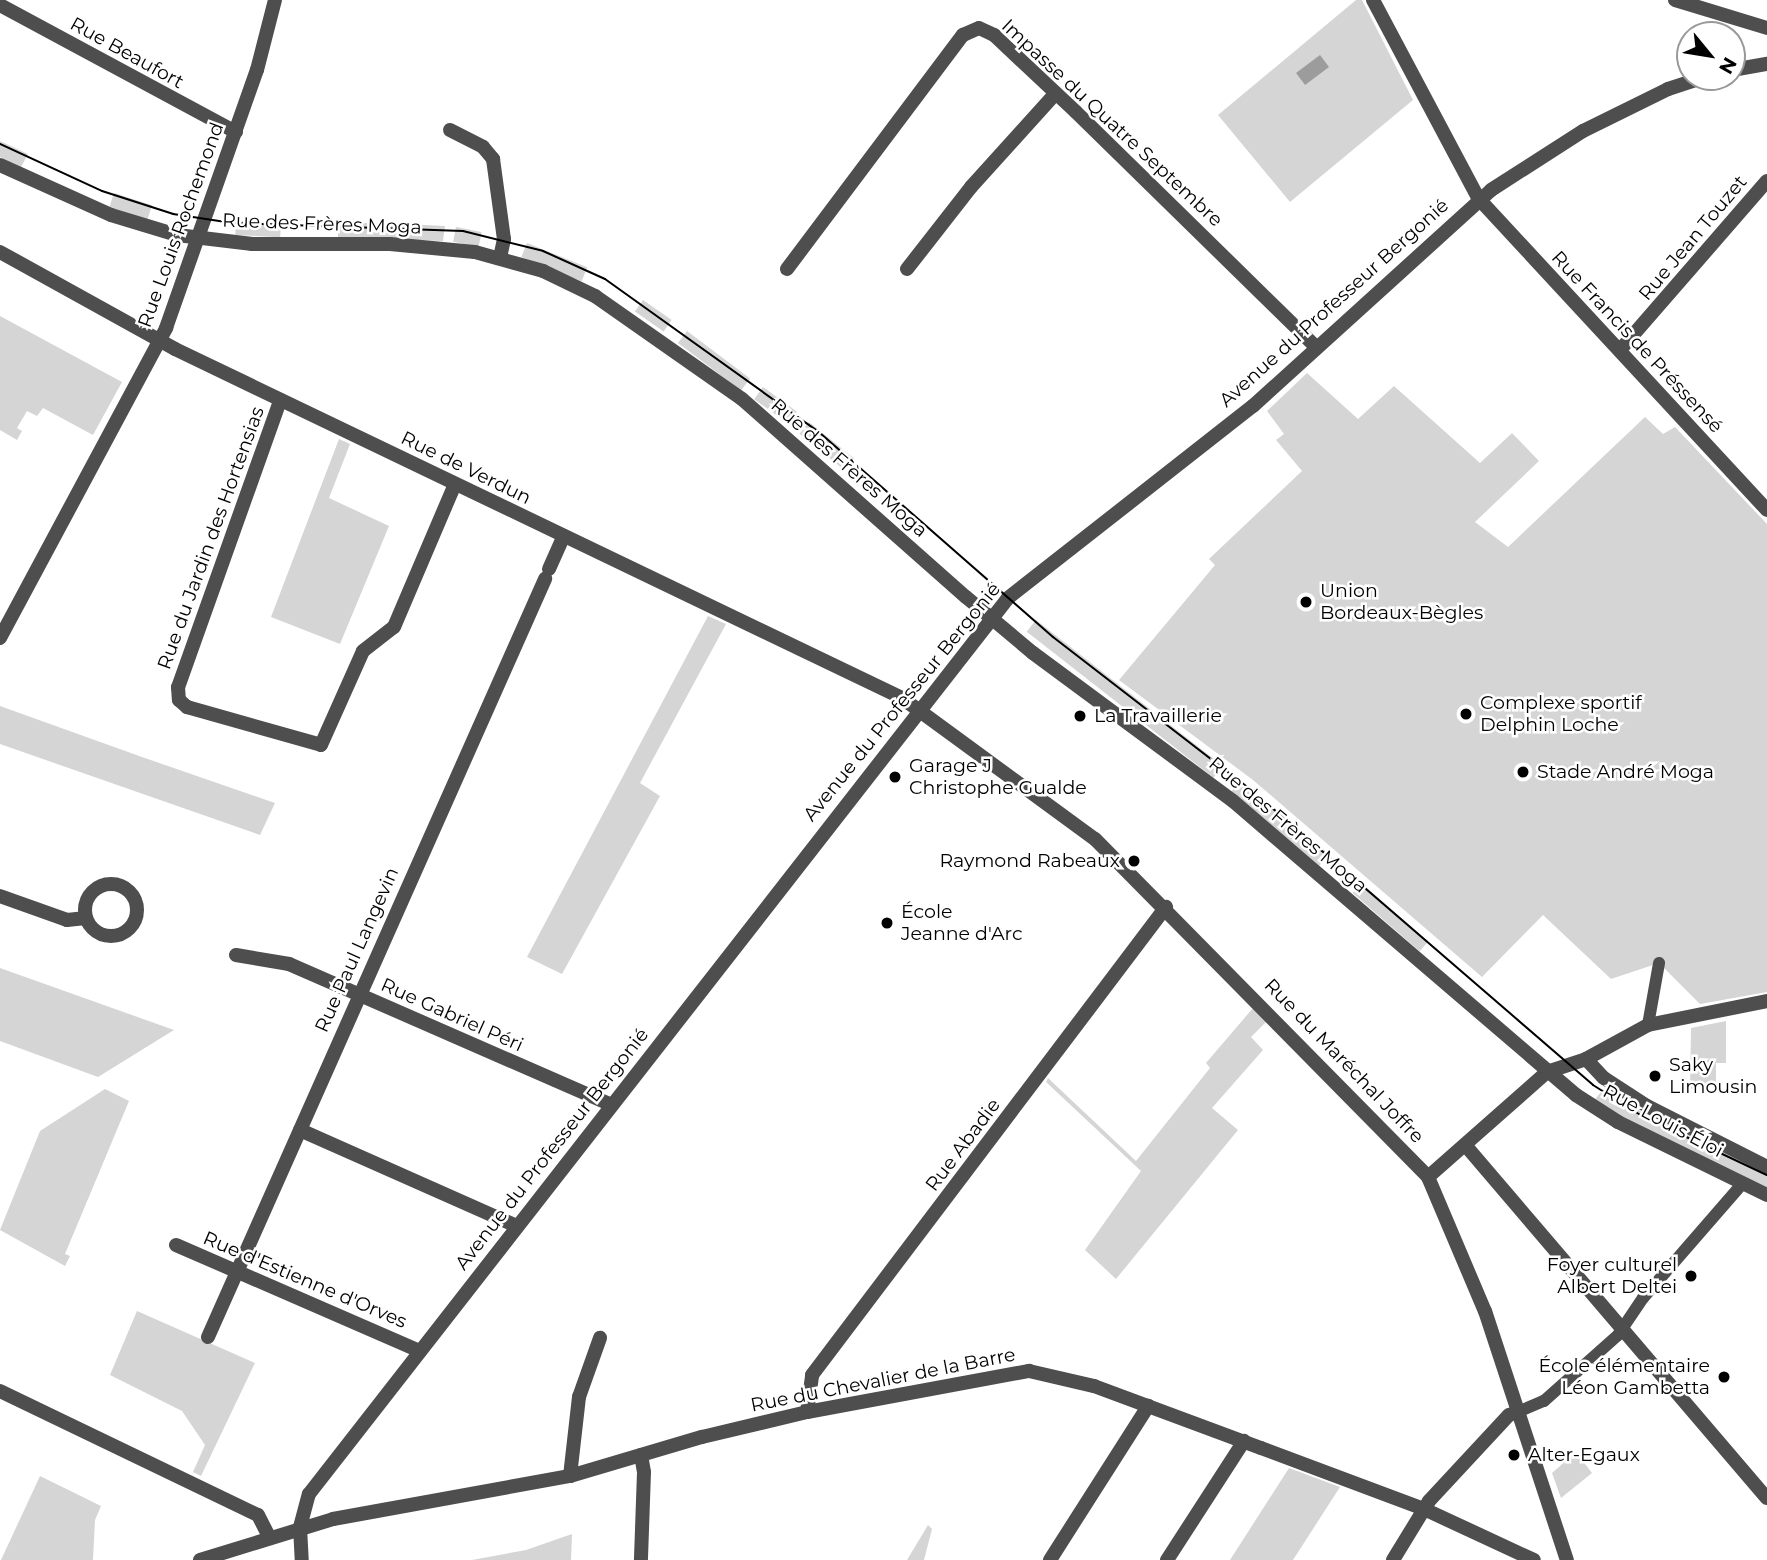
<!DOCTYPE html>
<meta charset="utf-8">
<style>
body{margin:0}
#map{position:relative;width:1767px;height:1560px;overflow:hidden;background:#fff;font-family:Montserrat,sans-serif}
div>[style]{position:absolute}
.green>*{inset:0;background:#d5d5d5;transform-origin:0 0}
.water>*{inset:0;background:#9c9c9c;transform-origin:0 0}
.pedestrian>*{height:12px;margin:-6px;padding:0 6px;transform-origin:6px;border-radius:6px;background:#4e4e4e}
.minor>*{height:14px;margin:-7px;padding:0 7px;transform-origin:7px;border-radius:7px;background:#4e4e4e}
.minor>.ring{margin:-7px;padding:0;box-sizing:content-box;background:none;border:14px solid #4e4e4e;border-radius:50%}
.tertiary>*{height:14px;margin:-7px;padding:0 7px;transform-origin:7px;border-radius:7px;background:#4e4e4e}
.tram>*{height:2px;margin:-1px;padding:0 1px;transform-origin:1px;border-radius:1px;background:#000}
.dots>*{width:19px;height:19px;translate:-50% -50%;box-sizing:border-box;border:4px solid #fff;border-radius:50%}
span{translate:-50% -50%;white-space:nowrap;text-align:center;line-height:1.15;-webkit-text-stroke:5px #fff;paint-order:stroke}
.street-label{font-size:19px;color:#000}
.poi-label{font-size:19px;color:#000}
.left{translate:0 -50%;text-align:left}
.right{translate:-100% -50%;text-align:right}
.north{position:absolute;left:1676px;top:21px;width:70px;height:70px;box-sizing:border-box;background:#fff;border:2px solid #999;border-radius:50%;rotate:120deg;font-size:19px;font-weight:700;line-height:28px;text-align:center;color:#000}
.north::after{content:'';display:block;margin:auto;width:24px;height:32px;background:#000;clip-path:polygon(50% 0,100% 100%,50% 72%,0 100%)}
</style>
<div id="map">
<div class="green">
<i style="clip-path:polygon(1356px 0,1362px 0,1413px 100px,1290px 202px,1218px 115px)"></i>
<i style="clip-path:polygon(0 141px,28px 154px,21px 167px,0 157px)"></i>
<i style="left:114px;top:193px;width:40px;height:15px;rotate:18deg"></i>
<i style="left:236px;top:221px;width:45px;height:14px;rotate:3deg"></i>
<i style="clip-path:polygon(338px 223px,389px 223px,445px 226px,443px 241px,338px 237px)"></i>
<i style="left:456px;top:227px;width:26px;height:15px;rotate:11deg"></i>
<i style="left:527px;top:243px;width:65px;height:15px;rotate:22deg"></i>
<i style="left:643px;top:300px;width:35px;height:14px;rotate:35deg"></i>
<i style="clip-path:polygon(0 316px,122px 382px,93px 435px,43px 408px,37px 416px,27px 411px,17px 428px,22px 431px,17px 440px,0 430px)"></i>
<i style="left:687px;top:331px;width:79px;height:15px;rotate:37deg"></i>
<i style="clip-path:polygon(1307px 373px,1358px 419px,1394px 386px,1480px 463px,1512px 433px,1539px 461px,1475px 522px,1508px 547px,1645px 417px,1663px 434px,1675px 427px,1767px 524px,1767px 992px,1700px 1004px,1659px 963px,1611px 979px,1543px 915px,1482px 977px,1253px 780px,1119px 680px,1215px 565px,1209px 559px,1302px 471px,1276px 440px,1284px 434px,1267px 411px)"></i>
<i style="left:763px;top:387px;width:42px;height:15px;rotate:36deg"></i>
<i style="left:809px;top:422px;width:58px;height:15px;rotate:39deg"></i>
<i style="clip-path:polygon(339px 439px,350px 444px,329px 498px,389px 526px,340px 644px,271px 617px)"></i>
<i style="clip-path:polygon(708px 616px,726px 624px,640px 783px,660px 796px,562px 974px,527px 957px)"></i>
<i style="left:1036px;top:620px;width:237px;height:15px;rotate:38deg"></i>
<i style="clip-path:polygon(0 706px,142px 757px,275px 803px,260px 835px,0 744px)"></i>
<i style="left:1241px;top:780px;width:115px;height:15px;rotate:40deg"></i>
<i style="left:1361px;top:883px;width:89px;height:13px;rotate:41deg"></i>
<i style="clip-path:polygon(0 968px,174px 1030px,98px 1077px,0 1041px)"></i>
<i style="clip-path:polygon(1253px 1008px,1267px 1021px,1251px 1037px,1263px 1050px,1212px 1108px,1238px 1130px,1116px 1279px,1085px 1250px,1141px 1171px,1046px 1082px,1048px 1078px,1136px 1161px,1210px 1068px,1206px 1063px)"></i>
<i style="clip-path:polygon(1726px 1021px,1726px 1063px,1716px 1063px,1716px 1083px,1690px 1089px,1691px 1028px)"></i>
<i style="clip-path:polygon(105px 1089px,129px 1101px,65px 1254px,70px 1256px,65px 1266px,0 1230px,40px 1131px)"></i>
<i style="clip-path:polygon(1603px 1089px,1650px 1117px,1767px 1172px,1767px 1188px,1651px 1134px,1594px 1101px)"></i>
<i style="clip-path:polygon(137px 1311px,255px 1363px,201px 1476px,193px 1472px,205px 1445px,182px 1411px,110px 1375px)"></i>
<i style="clip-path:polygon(1576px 1452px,1592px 1473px,1561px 1498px,1552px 1473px)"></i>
<i style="clip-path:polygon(1289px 1468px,1340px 1487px,1293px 1560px,1230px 1560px)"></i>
<i style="clip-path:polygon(40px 1476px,101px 1506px,95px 1520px,93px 1560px,1px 1560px)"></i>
<i style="clip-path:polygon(928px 1525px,932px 1529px,924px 1560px,907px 1560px)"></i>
<i style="clip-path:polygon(572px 1534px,571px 1560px,472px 1560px,526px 1550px)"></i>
</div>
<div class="water">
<i style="left:1320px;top:55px;width:15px;height:30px;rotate:53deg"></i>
</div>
<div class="pedestrian">
<i style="left:1648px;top:1025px;width:63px;rotate:-79.9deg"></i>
<i style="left:1520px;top:1411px;width:26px;rotate:-23deg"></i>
<i style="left:1544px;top:1401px;width:99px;rotate:-41.7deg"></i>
<i style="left:1618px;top:1335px;width:45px;rotate:-56deg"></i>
<i style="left:1643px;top:1298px;width:152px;rotate:-49deg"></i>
</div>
<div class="minor">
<i style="left:1373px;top:0;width:225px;rotate:62deg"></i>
<i style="left:1479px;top:199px;width:424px;rotate:47.2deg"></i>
<i style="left:1675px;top:0;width:96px;rotate:16.9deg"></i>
<i style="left:0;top:5px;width:268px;rotate:28.3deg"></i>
<i style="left:1732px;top:70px;width:36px;rotate:-10deg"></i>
<i style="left:450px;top:130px;width:37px;rotate:27deg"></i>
<i style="left:483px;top:147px;width:16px;rotate:50deg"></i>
<i style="left:493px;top:159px;width:81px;rotate:82.2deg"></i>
<i style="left:504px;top:239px;width:19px;rotate:102deg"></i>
<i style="left:0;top:165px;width:122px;rotate:24.2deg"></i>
<i style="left:111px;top:215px;width:69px;rotate:16.9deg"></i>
<i style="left:177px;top:235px;width:76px;rotate:6.8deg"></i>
<i style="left:252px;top:244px;width:138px"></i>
<i style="left:390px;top:244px;width:85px;rotate:5.4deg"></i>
<i style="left:475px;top:252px;width:71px;rotate:15.6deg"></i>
<i style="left:543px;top:271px;width:58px;rotate:25.7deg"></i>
<i style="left:595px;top:296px;width:179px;rotate:35deg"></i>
<i style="left:742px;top:399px;width:299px;rotate:41.5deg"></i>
<i style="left:966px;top:597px;width:87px;rotate:39.9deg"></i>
<i style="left:1033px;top:653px;width:249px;rotate:36.5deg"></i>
<i style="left:1233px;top:801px;width:452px;rotate:40.6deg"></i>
<i style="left:1576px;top:1095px;width:50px;rotate:32.7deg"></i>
<i style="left:1618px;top:1122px;width:166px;rotate:26.1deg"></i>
<i style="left:0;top:252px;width:200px;rotate:29deg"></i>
<i style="left:175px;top:349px;width:806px;rotate:25.64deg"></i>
<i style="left:902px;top:698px;width:239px;rotate:36.2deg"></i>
<i style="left:1095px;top:839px;width:474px;rotate:45.4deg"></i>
<i style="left:1428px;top:1177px;width:146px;rotate:67deg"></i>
<i style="left:1485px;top:1311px;width:262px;rotate:71.8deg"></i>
<i style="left:787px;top:269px;width:293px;rotate:-53.1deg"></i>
<i style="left:963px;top:35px;width:17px;rotate:-24deg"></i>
<i style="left:979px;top:28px;width:17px;rotate:25deg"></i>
<i style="left:994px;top:35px;width:112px;rotate:43.2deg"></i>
<i style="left:1076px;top:112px;width:337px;rotate:44.4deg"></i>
<i style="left:907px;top:269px;width:104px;rotate:-52deg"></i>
<i style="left:971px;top:187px;width:124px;rotate:-47.9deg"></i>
<i style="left:1620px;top:350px;width:224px;rotate:-49deg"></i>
<i style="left:280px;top:401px;width:304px;rotate:109.6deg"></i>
<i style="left:178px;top:687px;width:13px;rotate:86deg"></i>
<i style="left:179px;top:700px;width:11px;rotate:41deg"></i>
<i style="left:187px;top:707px;width:139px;rotate:15.8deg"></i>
<i style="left:321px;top:745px;width:103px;rotate:-65.9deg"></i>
<i style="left:363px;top:651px;width:39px;rotate:-38deg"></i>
<i style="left:394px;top:627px;width:155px;rotate:-66.9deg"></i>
<i style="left:549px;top:569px;width:36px;rotate:-66deg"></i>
<i style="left:0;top:638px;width:352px;rotate:-61.8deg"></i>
<i style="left:166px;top:328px;width:274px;rotate:-70.6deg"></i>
<i style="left:257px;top:70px;width:72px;rotate:-75.6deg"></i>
<i class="ring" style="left:85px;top:884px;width:38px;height:38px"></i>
<i style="left:0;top:896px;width:71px;rotate:19.7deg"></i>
<i style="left:67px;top:920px;width:19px;rotate:-6deg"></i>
<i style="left:236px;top:955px;width:54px;rotate:9.6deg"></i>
<i style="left:289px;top:964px;width:352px;rotate:23.6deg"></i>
<i style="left:1586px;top:1059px;width:26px;rotate:47deg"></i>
<i style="left:1604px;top:1078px;width:51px;rotate:33.1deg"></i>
<i style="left:1647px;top:1106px;width:135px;rotate:26.9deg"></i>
<i style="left:300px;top:1130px;width:237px;rotate:23.9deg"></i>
<i style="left:1466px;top:1146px;width:463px;rotate:49.5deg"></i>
<i style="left:1428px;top:1177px;width:159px;rotate:-41.4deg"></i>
<i style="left:1547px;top:1072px;width:41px;rotate:-18.4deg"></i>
<i style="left:1586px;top:1059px;width:71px;rotate:-28.7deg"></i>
<i style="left:1648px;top:1025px;width:121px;rotate:-11.4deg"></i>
<i style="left:176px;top:1245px;width:266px;rotate:23.5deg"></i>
<i style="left:208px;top:1337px;width:830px;rotate:-66.03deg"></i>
<i style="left:0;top:1391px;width:286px;rotate:25.7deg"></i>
<i style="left:258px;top:1515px;width:25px;rotate:63deg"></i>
<i style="left:807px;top:1412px;width:37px;rotate:-82deg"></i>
<i style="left:812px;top:1375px;width:587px;rotate:-52.9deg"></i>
<i style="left:641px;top:1455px;width:17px;rotate:80deg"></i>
<i style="left:644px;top:1472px;width:88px;rotate:92deg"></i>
<i style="left:570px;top:1476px;width:80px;rotate:-83.5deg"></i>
<i style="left:579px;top:1397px;width:63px;rotate:-70.4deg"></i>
<i style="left:300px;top:1527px;width:34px;rotate:-75deg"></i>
<i style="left:309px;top:1494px;width:1136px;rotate:-52.04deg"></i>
<i style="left:1008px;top:598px;width:311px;rotate:-38.1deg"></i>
<i style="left:1253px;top:406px;width:321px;rotate:-42.2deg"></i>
<i style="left:1491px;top:190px;width:109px;rotate:-32.7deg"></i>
<i style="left:1583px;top:131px;width:95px;rotate:-26.3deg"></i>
<i style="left:1668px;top:89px;width:40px;rotate:-18deg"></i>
<i style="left:1050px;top:1560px;width:183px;rotate:-57.5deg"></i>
<i style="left:1167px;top:1560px;width:142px;rotate:-57.1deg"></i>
<i style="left:1393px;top:1560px;width:69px;rotate:-58.6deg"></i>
<i style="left:1429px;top:1501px;width:117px;rotate:-47.1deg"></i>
<i style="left:1509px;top:1415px;width:12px;rotate:-20deg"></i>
</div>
<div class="tertiary">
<i style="left:300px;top:1527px;width:33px;rotate:87deg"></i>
<i style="left:200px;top:1560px;width:139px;rotate:-17.1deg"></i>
<i style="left:333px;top:1519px;width:241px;rotate:-10.3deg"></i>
<i style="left:570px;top:1476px;width:138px;rotate:-16.5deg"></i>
<i style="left:702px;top:1437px;width:108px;rotate:-13.4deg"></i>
<i style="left:807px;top:1412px;width:226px;rotate:-10.5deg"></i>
<i style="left:1029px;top:1371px;width:67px;rotate:13deg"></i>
<i style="left:1094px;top:1386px;width:178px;rotate:20.4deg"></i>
<i style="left:1261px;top:1448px;width:174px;rotate:20.5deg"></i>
<i style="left:1424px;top:1509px;width:121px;rotate:24.9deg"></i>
</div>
<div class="tram">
<i style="left:0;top:144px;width:112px;rotate:24.7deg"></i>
<i style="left:102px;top:191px;width:75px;rotate:17.9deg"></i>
<i style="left:173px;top:214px;width:60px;rotate:8.7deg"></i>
<i style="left:232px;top:223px;width:231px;rotate:2deg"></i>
<i style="left:463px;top:231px;width:82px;rotate:14deg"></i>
<i style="left:543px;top:251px;width:68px;rotate:24.3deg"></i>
<i style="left:605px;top:279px;width:264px;rotate:35.6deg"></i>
<i style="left:820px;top:433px;width:310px;rotate:41.2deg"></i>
<i style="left:1053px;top:637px;width:257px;rotate:37.7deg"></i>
<i style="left:1256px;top:794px;width:445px;rotate:40.8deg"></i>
<i style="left:1593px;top:1085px;width:58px;rotate:32.3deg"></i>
<i style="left:1642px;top:1116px;width:138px;rotate:25.3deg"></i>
</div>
<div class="dots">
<i style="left:1306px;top:602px;background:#000"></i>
<i style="left:1466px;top:714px;background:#000"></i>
<i style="left:1080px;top:716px;background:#000"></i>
<i style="left:1523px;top:772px;background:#000"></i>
<i style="left:895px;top:777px;background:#000"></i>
<i style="left:1134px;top:861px;background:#000"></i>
<i style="left:887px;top:923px;background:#000"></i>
<i style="left:1655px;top:1076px;background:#000"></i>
<i style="left:1691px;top:1276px;background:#000"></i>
<i style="left:1724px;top:1377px;background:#000"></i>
<i style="left:1514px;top:1455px;background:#000"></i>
</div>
<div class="street-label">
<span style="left:127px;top:53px;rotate:29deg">Rue Beaufort</span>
<span style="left:1112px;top:123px;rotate:43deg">Impasse du Quatre Septembre</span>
<span style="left:322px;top:224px;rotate:2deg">Rue des Frères Moga</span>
<span style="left:181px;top:225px;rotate:-70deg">Rue Louis Rochemond</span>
<span style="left:1693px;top:238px;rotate:-50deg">Rue Jean Touzet</span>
<span style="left:1334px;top:303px;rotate:-42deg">Avenue du Professeur Bergonié</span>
<span style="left:1637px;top:342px;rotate:47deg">Rue Francis de Préssensé</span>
<span style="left:466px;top:468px;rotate:26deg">Rue de Verdun</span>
<span style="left:849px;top:468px;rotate:41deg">Rue des Frères Moga</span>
<span style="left:211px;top:538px;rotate:-70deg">Rue du Jardin des Hortensias</span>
<span style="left:902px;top:702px;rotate:-51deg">Avenue du Professeur Bergonié</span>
<span style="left:1288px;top:825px;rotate:40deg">Rue des Frères Moga</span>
<span style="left:357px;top:950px;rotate:-66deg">Rue Paul Langevin</span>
<span style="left:452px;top:1015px;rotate:24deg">Rue Gabriel Péri</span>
<span style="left:1344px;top:1061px;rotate:46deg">Rue du Maréchal Joffre</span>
<span style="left:1663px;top:1121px;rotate:28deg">Rue Louis Éloi</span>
<span style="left:963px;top:1145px;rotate:-53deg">Rue Abadie</span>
<span style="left:552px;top:1149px;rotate:-52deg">Avenue du Professeur Bergonié</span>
<span style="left:305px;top:1280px;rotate:23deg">Rue d'Estienne d'Orves</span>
<span style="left:883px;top:1380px;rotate:-11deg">Rue du Chevalier de la Barre</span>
</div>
<div class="poi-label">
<span class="left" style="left:1320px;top:602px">Union<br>Bordeaux-Bègles</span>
<span class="left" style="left:1480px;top:714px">Complexe sportif<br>Delphin Loche</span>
<span class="left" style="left:1094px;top:716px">La Travaillerie</span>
<span class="left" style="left:909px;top:777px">Garage J<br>Christophe Gualde</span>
<span class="left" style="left:1537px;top:772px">Stade André Moga</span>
<span class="right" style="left:1120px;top:861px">Raymond Rabeaux</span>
<span class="left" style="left:901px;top:923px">École<br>Jeanne d'Arc</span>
<span class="left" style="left:1669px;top:1076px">Saky<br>Limousin</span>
<span class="right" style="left:1677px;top:1276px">Foyer culturel<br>Albert Deltei</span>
<span class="right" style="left:1710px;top:1377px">École élémentaire<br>Léon Gambetta</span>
<span class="left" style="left:1528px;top:1455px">Alter-Egaux</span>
</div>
<div class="north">N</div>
</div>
